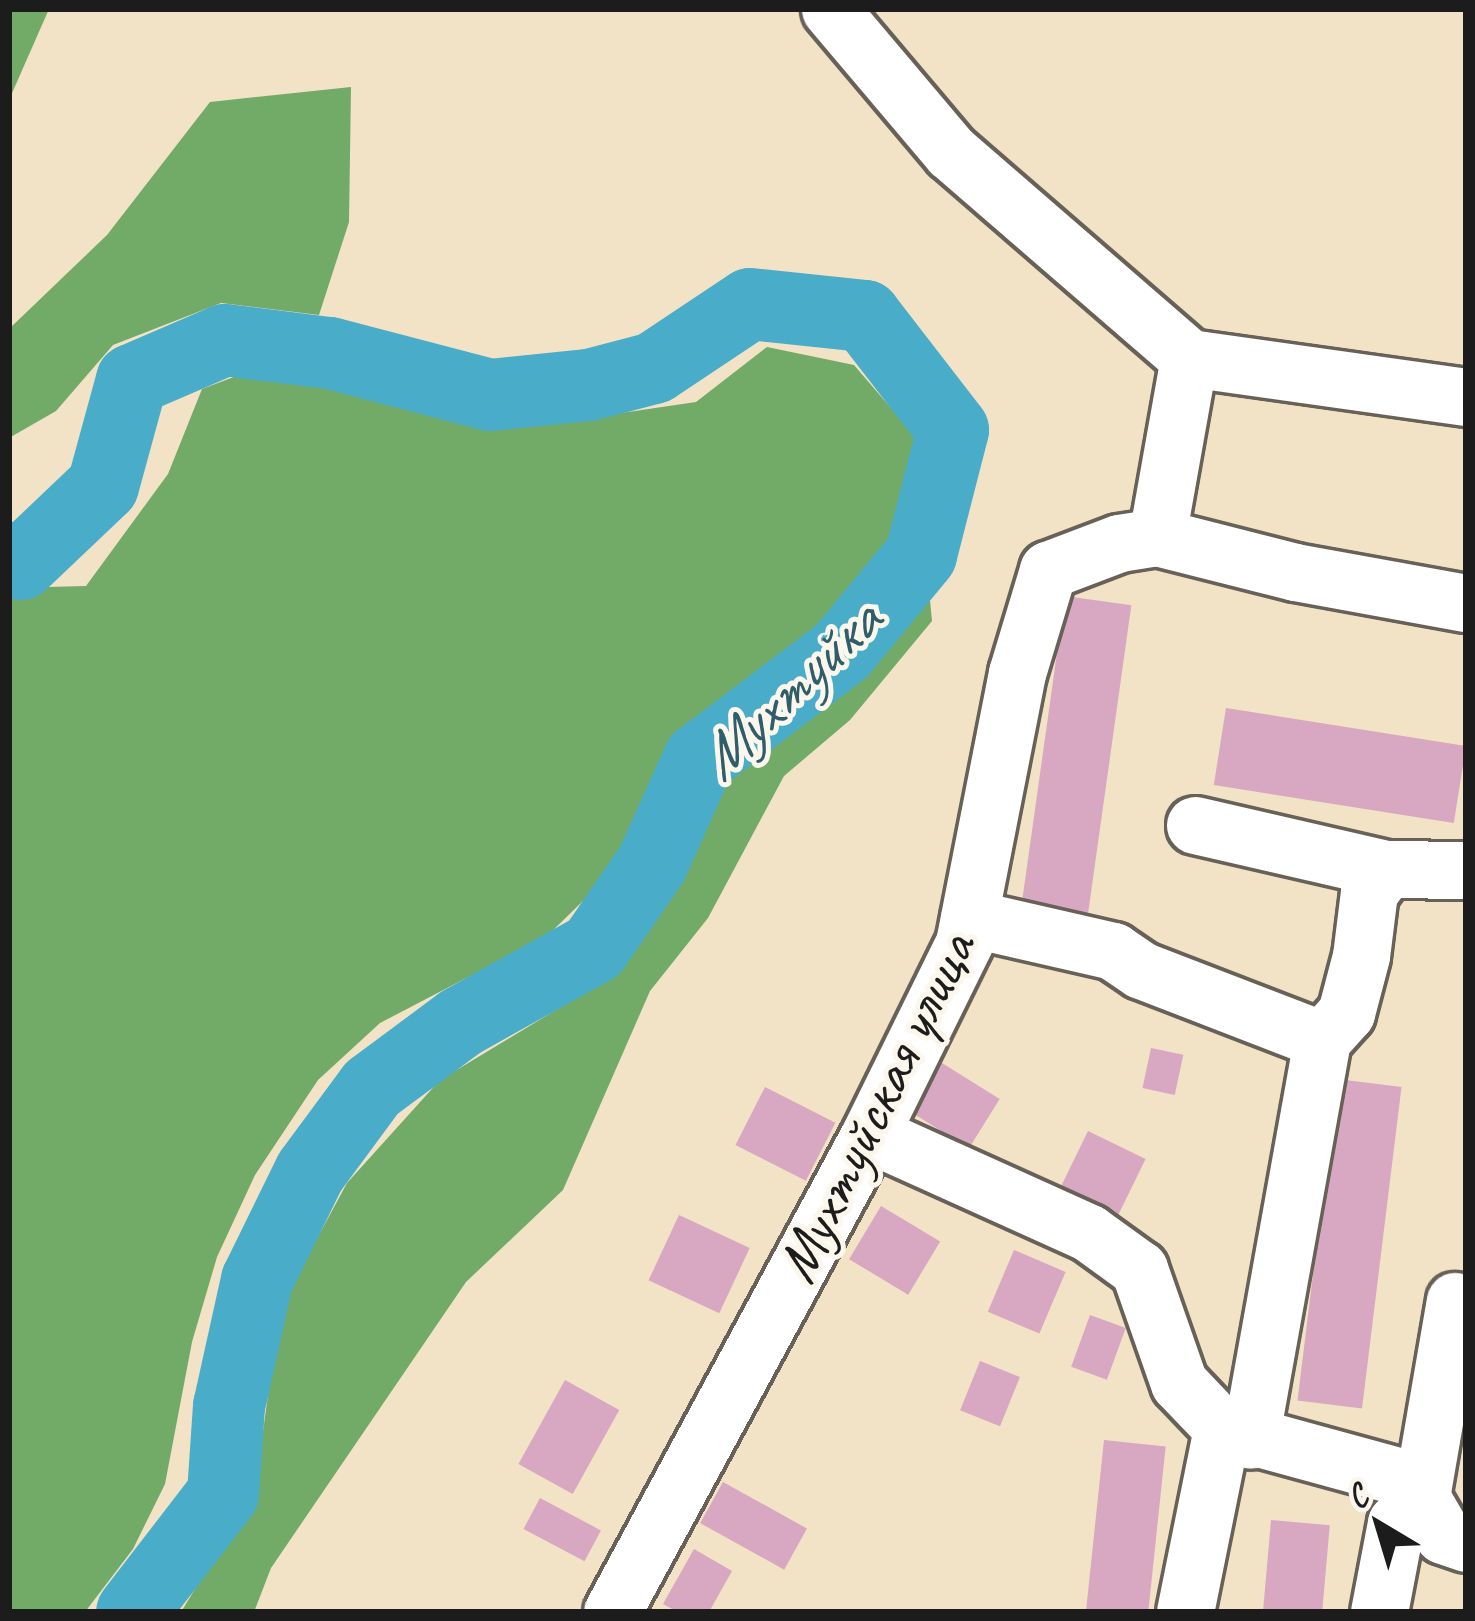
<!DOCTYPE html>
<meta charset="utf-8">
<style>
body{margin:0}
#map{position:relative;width:1475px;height:1621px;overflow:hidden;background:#f2e2c6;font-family:Caveat,sans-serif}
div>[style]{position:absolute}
.forest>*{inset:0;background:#72aa68}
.river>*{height:72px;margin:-36px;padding:0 36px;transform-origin:36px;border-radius:36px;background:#49adc9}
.building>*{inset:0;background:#d8a7c2;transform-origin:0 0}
.roads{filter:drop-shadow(3px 0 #676158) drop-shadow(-3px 0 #676158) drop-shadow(0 3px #676158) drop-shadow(0 -3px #676158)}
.minor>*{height:57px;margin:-28.5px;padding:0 28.5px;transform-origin:28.5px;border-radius:28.5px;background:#fff}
span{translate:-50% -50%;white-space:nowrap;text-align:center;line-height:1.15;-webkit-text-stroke:10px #fbf7ec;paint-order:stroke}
.street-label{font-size:60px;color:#1c1c1c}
.water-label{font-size:63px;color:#305d6a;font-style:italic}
.frame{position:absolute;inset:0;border:12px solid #1c1c1c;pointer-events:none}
.north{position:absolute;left:1319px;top:1465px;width:120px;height:120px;-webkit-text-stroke:9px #fbf7ec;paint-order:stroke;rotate:322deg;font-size:33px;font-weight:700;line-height:48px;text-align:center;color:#1c1c1c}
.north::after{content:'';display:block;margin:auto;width:42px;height:54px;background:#1c1c1c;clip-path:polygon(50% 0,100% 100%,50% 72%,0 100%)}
</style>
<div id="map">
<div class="forest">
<i style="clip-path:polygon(9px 9px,49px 9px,9px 100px)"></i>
<i style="clip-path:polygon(351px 87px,349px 222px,319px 315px,221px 303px,113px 345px,56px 411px,9px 438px,9px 329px,107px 235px,210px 102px)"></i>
<i style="clip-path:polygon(767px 347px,854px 365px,921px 443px,897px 548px,849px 591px,819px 635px,741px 709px,698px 732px,658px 776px,621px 864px,547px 936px,380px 1023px,318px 1080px,255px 1175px,217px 1257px,192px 1342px,165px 1484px,133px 1549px,85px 1612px,9px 1612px,9px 588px,86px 586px,168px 474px,202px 389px,255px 369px,347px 384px,444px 415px,594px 417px,696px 402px)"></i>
<i style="clip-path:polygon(928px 580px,932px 621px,850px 720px,784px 776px,708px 918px,650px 991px,563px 1190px,466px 1282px,271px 1568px,254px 1612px,181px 1612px,255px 1490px,280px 1307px,347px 1183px,440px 1080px,589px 990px,676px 863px,726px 772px,818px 692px)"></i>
</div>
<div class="river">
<i style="left:9px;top:558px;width:13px;rotate:27deg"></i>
<i style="left:21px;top:564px;width:113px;rotate:-43.6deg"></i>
<i style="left:103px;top:486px;width:110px;rotate:-74.7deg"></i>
<i style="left:132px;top:380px;width:101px;rotate:-23.3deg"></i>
<i style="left:225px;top:340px;width:106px;rotate:7.1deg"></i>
<i style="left:330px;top:353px;width:165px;rotate:14.7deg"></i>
<i style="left:490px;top:395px;width:100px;rotate:-5.8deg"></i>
<i style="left:589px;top:385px;width:67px;rotate:-14.7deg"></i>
<i style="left:654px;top:368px;width:115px;rotate:-33.7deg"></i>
<i style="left:750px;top:304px;width:116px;rotate:6deg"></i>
<i style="left:865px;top:316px;width:144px;rotate:52.3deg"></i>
<i style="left:953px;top:430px;width:129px;rotate:104.4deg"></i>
<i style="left:921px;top:555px;width:124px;rotate:129.5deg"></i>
<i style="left:842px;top:651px;width:179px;rotate:142.9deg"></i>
<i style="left:699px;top:759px;width:115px;rotate:114.1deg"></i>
<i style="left:652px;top:864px;width:102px;rotate:124.6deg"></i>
<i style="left:594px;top:948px;width:152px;rotate:150.9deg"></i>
<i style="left:461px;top:1022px;width:111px;rotate:143.4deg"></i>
<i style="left:372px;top:1088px;width:104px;rotate:126.4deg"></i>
<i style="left:310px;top:1172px;width:120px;rotate:116.1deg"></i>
<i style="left:257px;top:1280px;width:129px;rotate:102.5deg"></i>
<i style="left:229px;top:1406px;width:88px;rotate:93.9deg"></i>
<i style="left:223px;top:1494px;width:149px;rotate:127.6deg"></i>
</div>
<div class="building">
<i style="left:1065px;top:596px;width:67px;height:323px;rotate:8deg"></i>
<i style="left:1226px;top:708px;width:243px;height:78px;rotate:9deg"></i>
<i style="left:1151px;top:1048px;width:33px;height:41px;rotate:12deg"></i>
<i style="left:942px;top:1063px;width:68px;height:58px;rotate:32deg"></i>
<i style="left:1337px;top:1079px;width:65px;height:324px;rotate:7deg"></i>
<i style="left:765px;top:1087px;width:79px;height:65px;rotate:27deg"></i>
<i style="left:1088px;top:1131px;width:64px;height:72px;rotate:26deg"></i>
<i style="left:881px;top:1206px;width:69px;height:62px;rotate:31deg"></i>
<i style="left:679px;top:1215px;width:78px;height:72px;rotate:25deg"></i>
<i style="left:1014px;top:1250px;width:56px;height:67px;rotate:23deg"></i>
<i style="left:1090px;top:1315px;width:38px;height:55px;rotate:20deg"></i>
<i style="left:980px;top:1361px;width:43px;height:53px;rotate:22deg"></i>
<i style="left:565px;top:1380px;width:62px;height:96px;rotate:29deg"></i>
<i style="left:1104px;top:1440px;width:62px;height:173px;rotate:6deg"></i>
<i style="left:723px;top:1482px;width:96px;height:47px;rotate:29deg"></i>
<i style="left:540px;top:1498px;width:69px;height:35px;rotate:28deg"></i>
<i style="left:1271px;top:1520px;width:59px;height:92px;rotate:5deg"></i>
<i style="clip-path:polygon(694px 1549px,732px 1571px,709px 1612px,678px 1612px,663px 1604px)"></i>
</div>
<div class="roads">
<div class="minor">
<i style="left:830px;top:9px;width:187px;rotate:49.8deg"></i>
<i style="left:951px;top:152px;width:315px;rotate:40.9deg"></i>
<i style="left:1157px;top:537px;width:182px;rotate:-79.9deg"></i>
<i style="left:1189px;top:358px;width:280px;rotate:8deg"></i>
<i style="left:1195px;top:825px;width:196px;rotate:13deg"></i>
<i style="left:1386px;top:869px;width:29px;rotate:126deg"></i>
<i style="left:1369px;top:892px;width:64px;rotate:97.1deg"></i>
<i style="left:1361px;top:956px;width:59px;rotate:104.7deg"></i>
<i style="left:1346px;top:1013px;width:36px;rotate:132deg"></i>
<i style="left:1386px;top:869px;width:80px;rotate:0.7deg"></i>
<i style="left:969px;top:918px;width:148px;rotate:12.9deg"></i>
<i style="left:1113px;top:951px;width:34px;rotate:34deg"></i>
<i style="left:1141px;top:970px;width:194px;rotate:21.1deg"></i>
<i style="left:1322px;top:1040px;width:406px;rotate:100.2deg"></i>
<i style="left:870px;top:1134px;width:240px;rotate:24.3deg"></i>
<i style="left:1089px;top:1233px;width:62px;rotate:35.8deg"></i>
<i style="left:1139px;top:1269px;width:121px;rotate:70.7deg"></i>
<i style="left:1179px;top:1383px;width:62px;rotate:46.3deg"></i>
<i style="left:1222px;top:1428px;width:182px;rotate:15.3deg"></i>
<i style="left:1398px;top:1476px;width:31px;rotate:42deg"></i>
<i style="left:1421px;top:1497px;width:44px;rotate:59.9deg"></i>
<i style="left:1443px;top:1535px;width:24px;rotate:19deg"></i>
<i style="left:612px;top:1612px;width:543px;rotate:-61.64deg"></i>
<i style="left:870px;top:1134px;width:213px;rotate:-63.8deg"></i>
<i style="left:964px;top:943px;width:275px;rotate:-78.9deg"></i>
<i style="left:1017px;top:673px;width:108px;rotate:-73.2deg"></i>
<i style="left:1048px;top:570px;width:76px;rotate:-20.8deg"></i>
<i style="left:1119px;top:543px;width:38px;rotate:-9deg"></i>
<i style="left:1157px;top:537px;width:142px;rotate:14.2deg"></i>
<i style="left:1295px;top:572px;width:174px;rotate:10.3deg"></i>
<i style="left:1185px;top:1612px;width:188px;rotate:-78.6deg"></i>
<i style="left:1379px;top:1612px;width:91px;rotate:-79.2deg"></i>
<i style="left:1396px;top:1523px;width:36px;rotate:-46deg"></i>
<i style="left:1421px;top:1497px;width:199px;rotate:-80.2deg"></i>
</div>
</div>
<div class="street-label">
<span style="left:875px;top:1107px;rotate:-64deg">Мухтуйская улица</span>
</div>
<div class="water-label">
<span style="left:789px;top:690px;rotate:-44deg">Мухтуйка</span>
</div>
<div class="frame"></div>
<div class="north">С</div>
</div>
